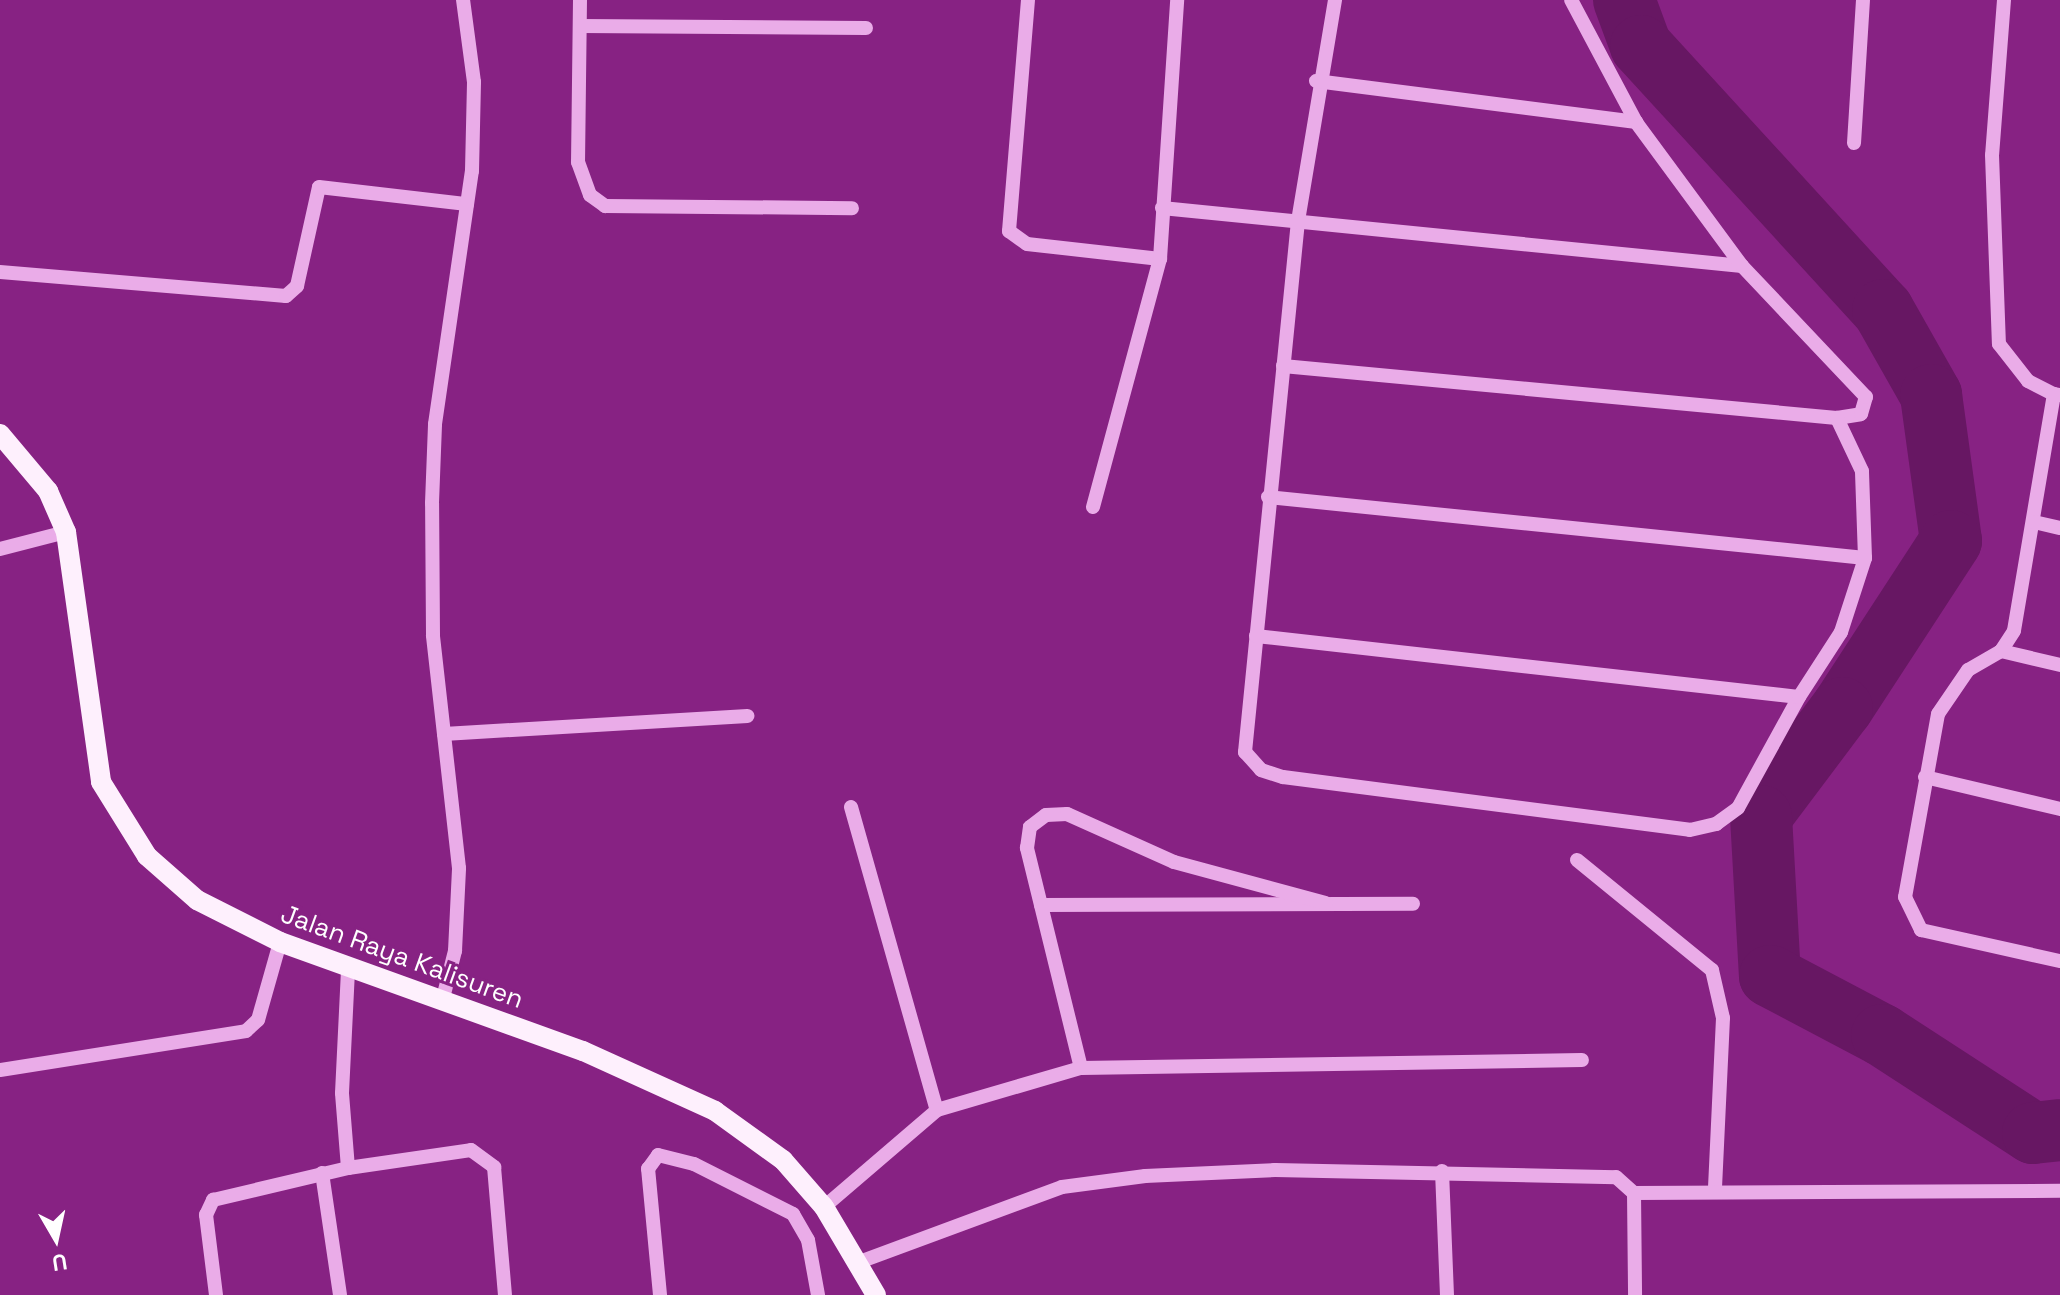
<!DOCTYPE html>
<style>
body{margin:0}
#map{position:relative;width:2060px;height:1295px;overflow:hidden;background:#872283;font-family:"Space Grotesk",sans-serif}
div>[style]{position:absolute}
.river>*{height:62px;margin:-31px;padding:0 31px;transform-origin:31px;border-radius:31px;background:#671763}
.minor>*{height:14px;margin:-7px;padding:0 7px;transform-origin:7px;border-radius:7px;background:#eaace8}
.major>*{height:20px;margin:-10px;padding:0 10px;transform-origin:10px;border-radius:10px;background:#fef0fd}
span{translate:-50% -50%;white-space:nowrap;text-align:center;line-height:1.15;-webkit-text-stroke:6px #872283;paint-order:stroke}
.street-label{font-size:26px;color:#fff}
.north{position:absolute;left:16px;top:1199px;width:80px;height:80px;-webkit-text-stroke:6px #872283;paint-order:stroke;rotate:171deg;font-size:22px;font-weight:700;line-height:32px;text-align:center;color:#fff}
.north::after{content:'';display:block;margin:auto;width:28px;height:36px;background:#fff;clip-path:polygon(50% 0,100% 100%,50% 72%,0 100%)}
</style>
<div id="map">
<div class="river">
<i style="left:1624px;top:0;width:49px;rotate:69.7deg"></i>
<i style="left:1641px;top:46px;width:358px;rotate:47.5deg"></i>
<i style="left:1883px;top:310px;width:98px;rotate:60.5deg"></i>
<i style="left:1931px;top:395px;width:147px;rotate:82.2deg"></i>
<i style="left:1951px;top:541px;width:199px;rotate:123.1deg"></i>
<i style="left:1842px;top:708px;width:135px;rotate:126.9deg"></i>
<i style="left:1761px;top:816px;width:160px;rotate:86.8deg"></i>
<i style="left:1770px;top:976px;width:127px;rotate:27.8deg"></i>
<i style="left:1882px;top:1035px;width:180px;rotate:33deg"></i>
<i style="left:2033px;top:1133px;width:27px;rotate:-6deg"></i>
</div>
<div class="minor">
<i style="left:580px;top:0;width:162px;rotate:90.7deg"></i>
<i style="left:578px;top:162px;width:35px;rotate:70deg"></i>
<i style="left:590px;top:195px;width:19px;rotate:36deg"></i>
<i style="left:605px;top:206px;width:247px;rotate:0.5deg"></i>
<i style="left:1028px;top:0;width:232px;rotate:94.7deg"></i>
<i style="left:1009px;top:231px;width:22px;rotate:36deg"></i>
<i style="left:1027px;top:244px;width:134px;rotate:6.4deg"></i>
<i style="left:1335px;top:0;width:224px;rotate:99.5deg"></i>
<i style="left:1298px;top:221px;width:534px;rotate:95.7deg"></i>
<i style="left:1245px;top:752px;width:24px;rotate:48deg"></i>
<i style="left:1261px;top:770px;width:23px;rotate:18deg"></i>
<i style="left:1283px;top:777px;width:410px;rotate:7.4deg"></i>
<i style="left:1690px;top:830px;width:27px;rotate:-13deg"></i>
<i style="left:1716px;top:824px;width:27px;rotate:-36deg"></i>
<i style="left:1738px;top:808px;width:127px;rotate:-61.2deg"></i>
<i style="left:2004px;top:0;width:155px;rotate:94.4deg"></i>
<i style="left:1992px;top:155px;width:189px;rotate:87.9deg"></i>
<i style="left:1999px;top:344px;width:47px;rotate:51.9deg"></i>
<i style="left:2028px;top:381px;width:29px;rotate:27deg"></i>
<i style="left:580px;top:26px;width:286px;rotate:0.4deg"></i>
<i style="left:1316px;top:81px;width:323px;rotate:7.3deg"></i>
<i style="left:1854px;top:143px;width:143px;rotate:-86.4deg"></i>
<i style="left:1162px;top:208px;width:583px;rotate:5.71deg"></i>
<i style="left:0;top:272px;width:287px;rotate:4.8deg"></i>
<i style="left:286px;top:296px;width:15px;rotate:-42deg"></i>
<i style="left:297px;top:286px;width:101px;rotate:-77.5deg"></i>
<i style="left:319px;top:187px;width:149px;rotate:6.6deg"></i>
<i style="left:1283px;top:366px;width:556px;rotate:5.36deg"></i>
<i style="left:1837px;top:418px;width:24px;rotate:-9deg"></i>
<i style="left:1861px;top:414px;width:18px;rotate:-74deg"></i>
<i style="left:1866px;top:397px;width:180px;rotate:-133.4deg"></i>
<i style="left:1742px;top:266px;width:179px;rotate:-126.4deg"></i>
<i style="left:1636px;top:122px;width:138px;rotate:-118deg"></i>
<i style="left:2060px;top:395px;width:6px;rotate:-171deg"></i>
<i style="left:2054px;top:394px;width:240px;rotate:99.6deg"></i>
<i style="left:2014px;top:631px;width:24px;rotate:123deg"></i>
<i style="left:2001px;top:651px;width:38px;rotate:150deg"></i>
<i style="left:1968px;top:670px;width:53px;rotate:124.3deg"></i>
<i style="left:1938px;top:714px;width:186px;rotate:100.2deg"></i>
<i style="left:1905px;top:897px;width:37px;rotate:64deg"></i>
<i style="left:1921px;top:930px;width:142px;rotate:12.6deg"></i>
<i style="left:1268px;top:497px;width:600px;rotate:5.83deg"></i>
<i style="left:1093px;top:507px;width:257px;rotate:-74.9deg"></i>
<i style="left:1160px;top:259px;width:260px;rotate:-86.2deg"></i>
<i style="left:2034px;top:522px;width:27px;rotate:13deg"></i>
<i style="left:0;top:549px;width:68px;rotate:-14.4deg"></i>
<i style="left:1256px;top:636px;width:546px;rotate:6.41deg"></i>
<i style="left:1799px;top:697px;width:77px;rotate:-57.1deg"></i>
<i style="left:1841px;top:632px;width:78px;rotate:-72deg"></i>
<i style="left:1865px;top:558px;width:87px;rotate:-92deg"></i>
<i style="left:1862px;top:471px;width:59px;rotate:-115.3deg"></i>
<i style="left:2001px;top:651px;width:61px;rotate:13.3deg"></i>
<i style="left:444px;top:734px;width:304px;rotate:-3.4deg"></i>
<i style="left:1925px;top:777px;width:139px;rotate:13.3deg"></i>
<i style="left:851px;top:807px;width:315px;rotate:74.2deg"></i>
<i style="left:1577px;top:860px;width:174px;rotate:39.2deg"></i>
<i style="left:1712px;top:970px;width:49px;rotate:77.1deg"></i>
<i style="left:1723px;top:1018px;width:172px;rotate:92.7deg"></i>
<i style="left:1041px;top:905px;width:372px;rotate:-0.2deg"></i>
<i style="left:443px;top:998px;width:49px;rotate:-75.7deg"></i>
<i style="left:455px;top:951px;width:83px;rotate:-87.2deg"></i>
<i style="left:459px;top:868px;width:234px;rotate:-96.4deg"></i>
<i style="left:433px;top:635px;width:132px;rotate:-90.4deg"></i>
<i style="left:432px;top:503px;width:79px;rotate:-87.8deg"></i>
<i style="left:435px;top:424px;width:256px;rotate:-81.7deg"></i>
<i style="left:472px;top:171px;width:89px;rotate:-88.7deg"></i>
<i style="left:474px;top:82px;width:83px;rotate:-97.6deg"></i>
<i style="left:1081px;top:1068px;width:227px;rotate:-103.8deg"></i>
<i style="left:1027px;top:848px;width:21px;rotate:-82deg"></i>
<i style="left:1030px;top:827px;width:20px;rotate:-37deg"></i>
<i style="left:1046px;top:815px;width:21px;rotate:-3deg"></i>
<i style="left:1067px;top:814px;width:117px;rotate:24.2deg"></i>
<i style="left:1174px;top:862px;width:157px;rotate:15.1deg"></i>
<i style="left:0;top:1070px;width:249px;rotate:-9deg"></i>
<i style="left:246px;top:1031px;width:16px;rotate:-43deg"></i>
<i style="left:258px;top:1020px;width:81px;rotate:-74.2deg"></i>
<i style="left:348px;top:1168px;width:75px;rotate:-94.6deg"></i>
<i style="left:342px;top:1093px;width:124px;rotate:-87.2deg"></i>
<i style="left:1442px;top:1171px;width:124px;rotate:87.7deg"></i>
<i style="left:322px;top:1173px;width:123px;rotate:81.6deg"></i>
<i style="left:1634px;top:1193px;width:426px;rotate:-0.3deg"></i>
<i style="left:824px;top:1207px;width:149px;rotate:-40.6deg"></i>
<i style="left:937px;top:1110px;width:150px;rotate:-16.3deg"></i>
<i style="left:1081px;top:1068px;width:501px;rotate:-0.91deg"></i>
<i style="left:862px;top:1261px;width:213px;rotate:-20.3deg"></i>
<i style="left:1062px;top:1187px;width:84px;rotate:-7.5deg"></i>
<i style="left:1145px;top:1176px;width:130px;rotate:-2.6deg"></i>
<i style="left:1275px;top:1170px;width:341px;rotate:1.2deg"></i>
<i style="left:1616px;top:1177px;width:24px;rotate:42deg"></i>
<i style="left:1634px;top:1193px;width:102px;rotate:89.4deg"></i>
<i style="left:216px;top:1295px;width:81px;rotate:-97.1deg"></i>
<i style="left:206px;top:1215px;width:17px;rotate:-65deg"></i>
<i style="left:213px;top:1200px;width:139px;rotate:-13.3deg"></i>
<i style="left:348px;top:1168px;width:124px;rotate:-8.3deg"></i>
<i style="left:471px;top:1150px;width:29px;rotate:36deg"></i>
<i style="left:494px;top:1167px;width:128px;rotate:85.1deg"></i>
<i style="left:660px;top:1295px;width:127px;rotate:-95.4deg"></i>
<i style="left:648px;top:1169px;width:17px;rotate:-54deg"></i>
<i style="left:658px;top:1155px;width:37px;rotate:14deg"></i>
<i style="left:694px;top:1164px;width:111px;rotate:26.8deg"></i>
<i style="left:793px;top:1214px;width:30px;rotate:60deg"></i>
<i style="left:808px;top:1240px;width:56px;rotate:79.7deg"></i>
</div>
<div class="major">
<i style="left:0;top:434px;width:75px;rotate:49.9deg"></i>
<i style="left:48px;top:491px;width:45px;rotate:66.3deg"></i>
<i style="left:66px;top:532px;width:252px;rotate:82deg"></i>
<i style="left:101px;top:782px;width:87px;rotate:58.1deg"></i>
<i style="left:147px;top:856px;width:67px;rotate:41.3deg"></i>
<i style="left:197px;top:900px;width:93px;rotate:26.8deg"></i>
<i style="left:280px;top:942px;width:322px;rotate:19.8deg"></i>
<i style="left:583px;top:1051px;width:145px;rotate:24.4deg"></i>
<i style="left:715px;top:1111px;width:84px;rotate:35.8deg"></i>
<i style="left:783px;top:1160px;width:62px;rotate:48.9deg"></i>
<i style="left:824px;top:1207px;width:102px;rotate:59.4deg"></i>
</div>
<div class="street-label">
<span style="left:402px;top:957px;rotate:20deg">Jalan Raya Kalisuren</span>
</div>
<div class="north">U</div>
</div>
